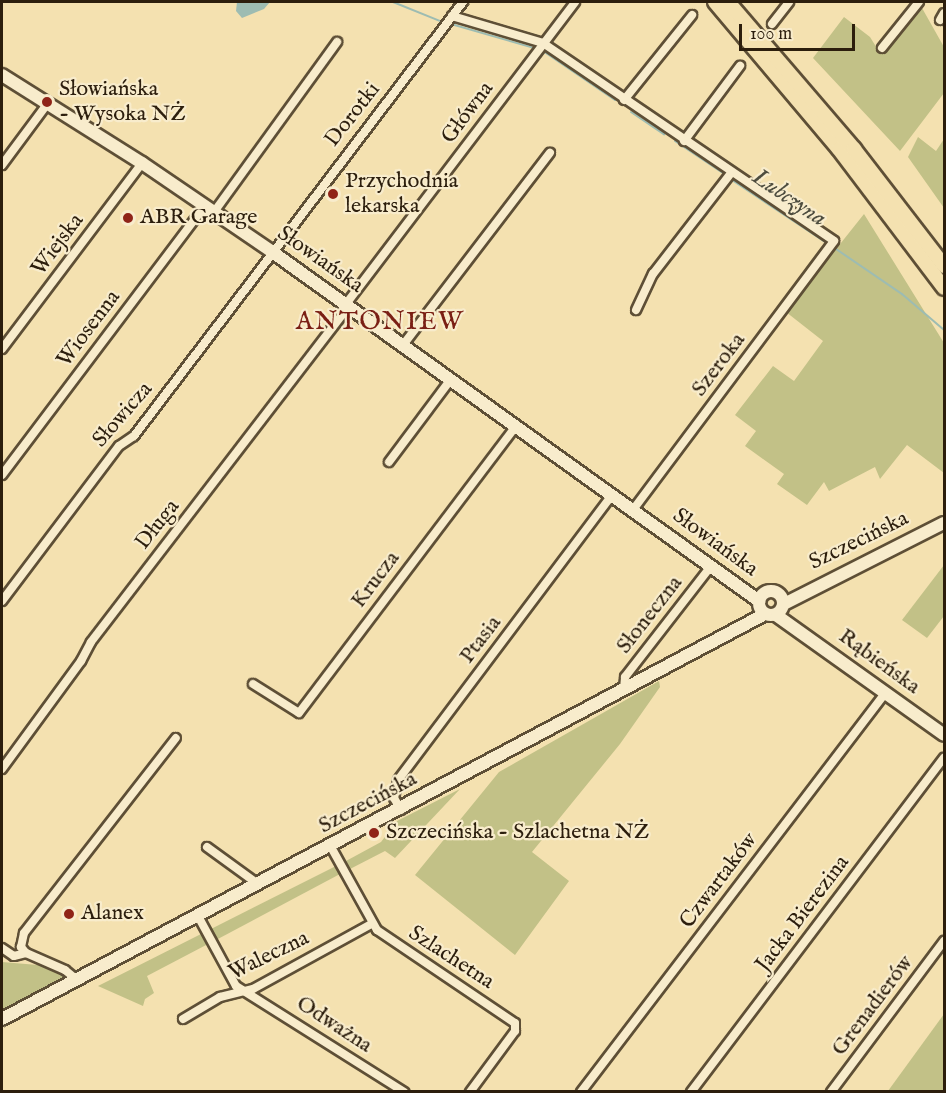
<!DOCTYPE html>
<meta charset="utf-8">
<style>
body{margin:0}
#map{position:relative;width:946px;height:1093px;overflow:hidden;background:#f4e1b0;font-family:"IM FELL English",serif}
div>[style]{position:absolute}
.green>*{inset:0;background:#c2c187}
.water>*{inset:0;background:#9dbcb2}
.stream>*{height:2px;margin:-1px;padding:0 1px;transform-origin:1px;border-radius:1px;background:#9dbcb2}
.roads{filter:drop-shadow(2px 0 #5e4f36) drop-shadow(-2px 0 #5e4f36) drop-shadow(0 2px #5e4f36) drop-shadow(0 -2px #5e4f36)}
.street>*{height:8px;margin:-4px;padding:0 4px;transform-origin:4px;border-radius:4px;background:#f8eccc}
.secondary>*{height:12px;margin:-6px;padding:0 6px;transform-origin:6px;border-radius:6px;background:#f8eccc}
.secondary>.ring{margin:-6px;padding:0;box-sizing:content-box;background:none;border:12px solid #f8eccc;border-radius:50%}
.primary>*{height:14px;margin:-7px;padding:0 7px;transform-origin:7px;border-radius:7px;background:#f4e1b0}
.dots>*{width:16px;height:16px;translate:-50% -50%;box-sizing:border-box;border:3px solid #f8eccc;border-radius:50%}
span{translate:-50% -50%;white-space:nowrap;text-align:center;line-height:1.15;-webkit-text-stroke:4.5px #f8eccc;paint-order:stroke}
.poi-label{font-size:22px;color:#2c1e0d}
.left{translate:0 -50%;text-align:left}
.street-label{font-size:22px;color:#2c1e0d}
.water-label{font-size:24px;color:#4e4d3f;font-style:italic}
.quarter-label{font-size:26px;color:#7a1f14;letter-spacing:1.5px}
.frame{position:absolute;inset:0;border:3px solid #2c1e0d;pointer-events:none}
.scale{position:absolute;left:739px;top:24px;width:116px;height:27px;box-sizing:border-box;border:3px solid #2c1e0d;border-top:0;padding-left:8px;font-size:18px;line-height:21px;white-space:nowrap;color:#2c1e0d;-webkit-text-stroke:4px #f8eccc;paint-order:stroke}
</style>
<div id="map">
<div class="green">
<i style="clip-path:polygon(922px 8px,944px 47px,944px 93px,900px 151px,813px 58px,844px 17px,870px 37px,880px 53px)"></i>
<i style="clip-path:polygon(918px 137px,936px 151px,944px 139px,944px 208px,908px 157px)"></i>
<i style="clip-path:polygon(864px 214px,944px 343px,944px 473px,907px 445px,880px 479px,875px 467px,829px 491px,824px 482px,807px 505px,777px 484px,784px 474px,745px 446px,756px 431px,735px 415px,773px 366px,794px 381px,823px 341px,786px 312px)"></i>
<i style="clip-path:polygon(944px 565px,944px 616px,927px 638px,902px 620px)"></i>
<i style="clip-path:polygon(659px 681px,660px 687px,620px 744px,532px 852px,569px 881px,515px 955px,415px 875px,499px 772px)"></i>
<i style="clip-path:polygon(460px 789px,395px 858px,385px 851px,350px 869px,346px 861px,381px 842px,397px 821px)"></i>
<i style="clip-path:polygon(336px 866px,340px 874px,216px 940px,211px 929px)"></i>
<i style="clip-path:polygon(203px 933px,208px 944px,147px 976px,154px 993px,145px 999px,143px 1006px,98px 986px)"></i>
<i style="clip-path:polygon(2px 962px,38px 965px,57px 970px,64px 978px,2px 1010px)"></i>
<i style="clip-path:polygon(944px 1014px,944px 1091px,888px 1091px)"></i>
</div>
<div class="water">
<i style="clip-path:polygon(237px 2px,270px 2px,264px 9px,242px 18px,236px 11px)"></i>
</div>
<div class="stream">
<i style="left:393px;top:2px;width:51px;rotate:22deg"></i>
<i style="left:451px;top:24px;width:86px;rotate:16.1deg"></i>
<i style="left:543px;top:51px;width:87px;rotate:34.2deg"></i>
<i style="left:631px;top:112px;width:40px;rotate:34deg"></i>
<i style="left:675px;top:141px;width:58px;rotate:33.7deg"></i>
<i style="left:732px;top:180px;width:114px;rotate:33.6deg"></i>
<i style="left:836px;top:249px;width:80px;rotate:34.3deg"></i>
<i style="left:902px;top:294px;width:55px;rotate:40.6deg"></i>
</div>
<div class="roads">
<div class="street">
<i style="left:452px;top:16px;width:95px;rotate:16.5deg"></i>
<i style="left:543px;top:43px;width:352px;rotate:34.2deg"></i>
<i style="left:834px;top:241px;width:336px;rotate:126.8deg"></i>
<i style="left:940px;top:20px;width:8px;rotate:-60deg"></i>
<i style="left:772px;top:24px;width:28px;rotate:-52deg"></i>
<i style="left:882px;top:48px;width:59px;rotate:-51.2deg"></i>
<i style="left:624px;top:100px;width:109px;rotate:-51.3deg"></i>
<i style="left:684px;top:141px;width:94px;rotate:-53.3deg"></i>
<i style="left:2px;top:165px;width:77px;rotate:-53.4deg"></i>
<i style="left:214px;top:212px;width:210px;rotate:-54.1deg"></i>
<i style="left:346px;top:304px;width:379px;rotate:-52.8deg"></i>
<i style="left:636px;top:310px;width:40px;rotate:-65deg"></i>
<i style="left:653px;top:274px;width:128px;rotate:-52.3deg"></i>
<i style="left:403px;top:345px;width:242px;rotate:-52.6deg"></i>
<i style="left:2px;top:349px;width:233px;rotate:-53deg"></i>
<i style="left:389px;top:462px;width:104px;rotate:-53.2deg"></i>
<i style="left:2px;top:475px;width:337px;rotate:-53deg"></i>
<i style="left:2px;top:601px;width:194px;rotate:-53deg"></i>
<i style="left:119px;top:446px;width:18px;rotate:-34deg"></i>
<i style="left:134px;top:436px;width:545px;rotate:-52.84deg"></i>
<i style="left:253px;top:684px;width:54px;rotate:32.2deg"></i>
<i style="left:299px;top:713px;width:360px;rotate:-52.9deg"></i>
<i style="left:624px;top:689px;width:12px;rotate:-85deg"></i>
<i style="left:625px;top:677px;width:140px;rotate:-52.2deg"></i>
<i style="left:2px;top:769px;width:134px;rotate:-53.8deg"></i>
<i style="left:81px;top:661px;width:21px;rotate:-62deg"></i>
<i style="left:91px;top:642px;width:424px;rotate:-52.5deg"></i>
<i style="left:401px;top:810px;width:14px;rotate:-120deg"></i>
<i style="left:394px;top:798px;width:18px;rotate:-77deg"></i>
<i style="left:398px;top:780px;width:356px;rotate:-53.1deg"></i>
<i style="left:207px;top:847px;width:63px;rotate:36deg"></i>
<i style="left:331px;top:847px;width:95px;rotate:61deg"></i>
<i style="left:377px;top:930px;width:166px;rotate:34deg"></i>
<i style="left:515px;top:1023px;width:8px;rotate:90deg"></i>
<i style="left:515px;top:1031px;width:76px;rotate:126.4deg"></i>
<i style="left:198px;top:916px;width:80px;rotate:61.5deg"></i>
<i style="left:236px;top:986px;width:199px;rotate:32.2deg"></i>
<i style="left:2px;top:948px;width:14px;rotate:34deg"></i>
<i style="left:14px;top:956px;width:12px;rotate:-14deg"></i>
<i style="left:76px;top:979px;width:14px;rotate:-141deg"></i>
<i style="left:65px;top:970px;width:43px;rotate:-156.4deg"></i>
<i style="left:26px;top:953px;width:8px;rotate:-130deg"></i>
<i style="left:21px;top:947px;width:14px;rotate:-78deg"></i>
<i style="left:24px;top:933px;width:247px;rotate:-52.1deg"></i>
<i style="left:183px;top:1019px;width:43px;rotate:-30.7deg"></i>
<i style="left:220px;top:997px;width:34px;rotate:-14deg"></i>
<i style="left:253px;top:989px;width:135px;rotate:-28.8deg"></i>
<i style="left:581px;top:1092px;width:503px;rotate:-52.67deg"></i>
<i style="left:691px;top:1092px;width:419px;rotate:-52.9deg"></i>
<i style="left:831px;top:1092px;width:189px;rotate:-53.2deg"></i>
</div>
<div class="secondary">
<i style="left:2px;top:75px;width:165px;rotate:32.2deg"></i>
<i style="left:142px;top:163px;width:156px;rotate:34.3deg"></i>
<i style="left:271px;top:251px;width:601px;rotate:35.65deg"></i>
<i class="ring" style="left:759px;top:591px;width:12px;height:12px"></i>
<i style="left:784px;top:604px;width:179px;rotate:-26.9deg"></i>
<i style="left:776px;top:615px;width:206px;rotate:35.5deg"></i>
<i style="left:2px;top:1019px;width:864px;rotate:-27.96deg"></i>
</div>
<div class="primary">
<i style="left:715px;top:2px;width:192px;rotate:49.9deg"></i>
<i style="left:839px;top:149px;width:174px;rotate:52.9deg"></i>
<i style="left:728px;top:2px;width:194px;rotate:49.4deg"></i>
<i style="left:854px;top:149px;width:148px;rotate:52.4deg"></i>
</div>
</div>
<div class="dots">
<i style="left:47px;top:102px;background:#8f2418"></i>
<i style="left:333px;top:194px;background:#8f2418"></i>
<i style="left:128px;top:218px;background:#8f2418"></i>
<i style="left:374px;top:833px;background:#8f2418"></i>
<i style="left:69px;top:914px;background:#8f2418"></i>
</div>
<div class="poi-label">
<span class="left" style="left:59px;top:102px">Słowiańska<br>- Wysoka NŻ</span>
<span class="left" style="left:345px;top:194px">Przychodnia<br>lekarska</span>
<span class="left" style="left:140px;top:218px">ABR Garage</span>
<span class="left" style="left:386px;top:833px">Szczecińska - Szlachetna NŻ</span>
<span class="left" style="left:81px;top:914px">Alanex</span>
</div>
<div class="street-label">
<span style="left:468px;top:113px;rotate:-53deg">Główna</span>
<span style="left:353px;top:115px;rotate:-52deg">Dorotki</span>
<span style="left:58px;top:245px;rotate:-53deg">Wiejska</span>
<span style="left:320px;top:260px;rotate:35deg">Słowiańska</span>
<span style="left:89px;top:329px;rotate:-53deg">Wiosenna</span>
<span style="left:719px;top:365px;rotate:-53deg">Szeroka</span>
<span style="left:123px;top:415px;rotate:-49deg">Słowicza</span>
<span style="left:158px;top:525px;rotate:-52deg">Długa</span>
<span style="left:859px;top:541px;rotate:-26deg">Szczecińska</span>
<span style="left:715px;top:543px;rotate:36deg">Słowiańska</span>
<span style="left:376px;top:580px;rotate:-53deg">Krucza</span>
<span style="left:650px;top:615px;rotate:-52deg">Słoneczna</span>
<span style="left:481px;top:640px;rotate:-53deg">Ptasia</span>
<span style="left:879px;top:662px;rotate:36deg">Rąbieńska</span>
<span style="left:368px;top:803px;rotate:-28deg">Szczecińska</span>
<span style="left:719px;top:881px;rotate:-53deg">Czwartaków</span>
<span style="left:803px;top:914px;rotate:-53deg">Jacka Bierezina</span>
<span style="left:269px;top:956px;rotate:-26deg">Waleczna</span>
<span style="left:451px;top:958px;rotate:33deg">Szlachetna</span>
<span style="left:873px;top:1006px;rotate:-53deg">Grenadierów</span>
<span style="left:334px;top:1025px;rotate:33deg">Odważna</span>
</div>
<div class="water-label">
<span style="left:789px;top:198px;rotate:34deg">Lubczyna</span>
</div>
<div class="quarter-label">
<span style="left:380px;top:322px">ANTONIEW</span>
</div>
<div class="frame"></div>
<div class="scale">100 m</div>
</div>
